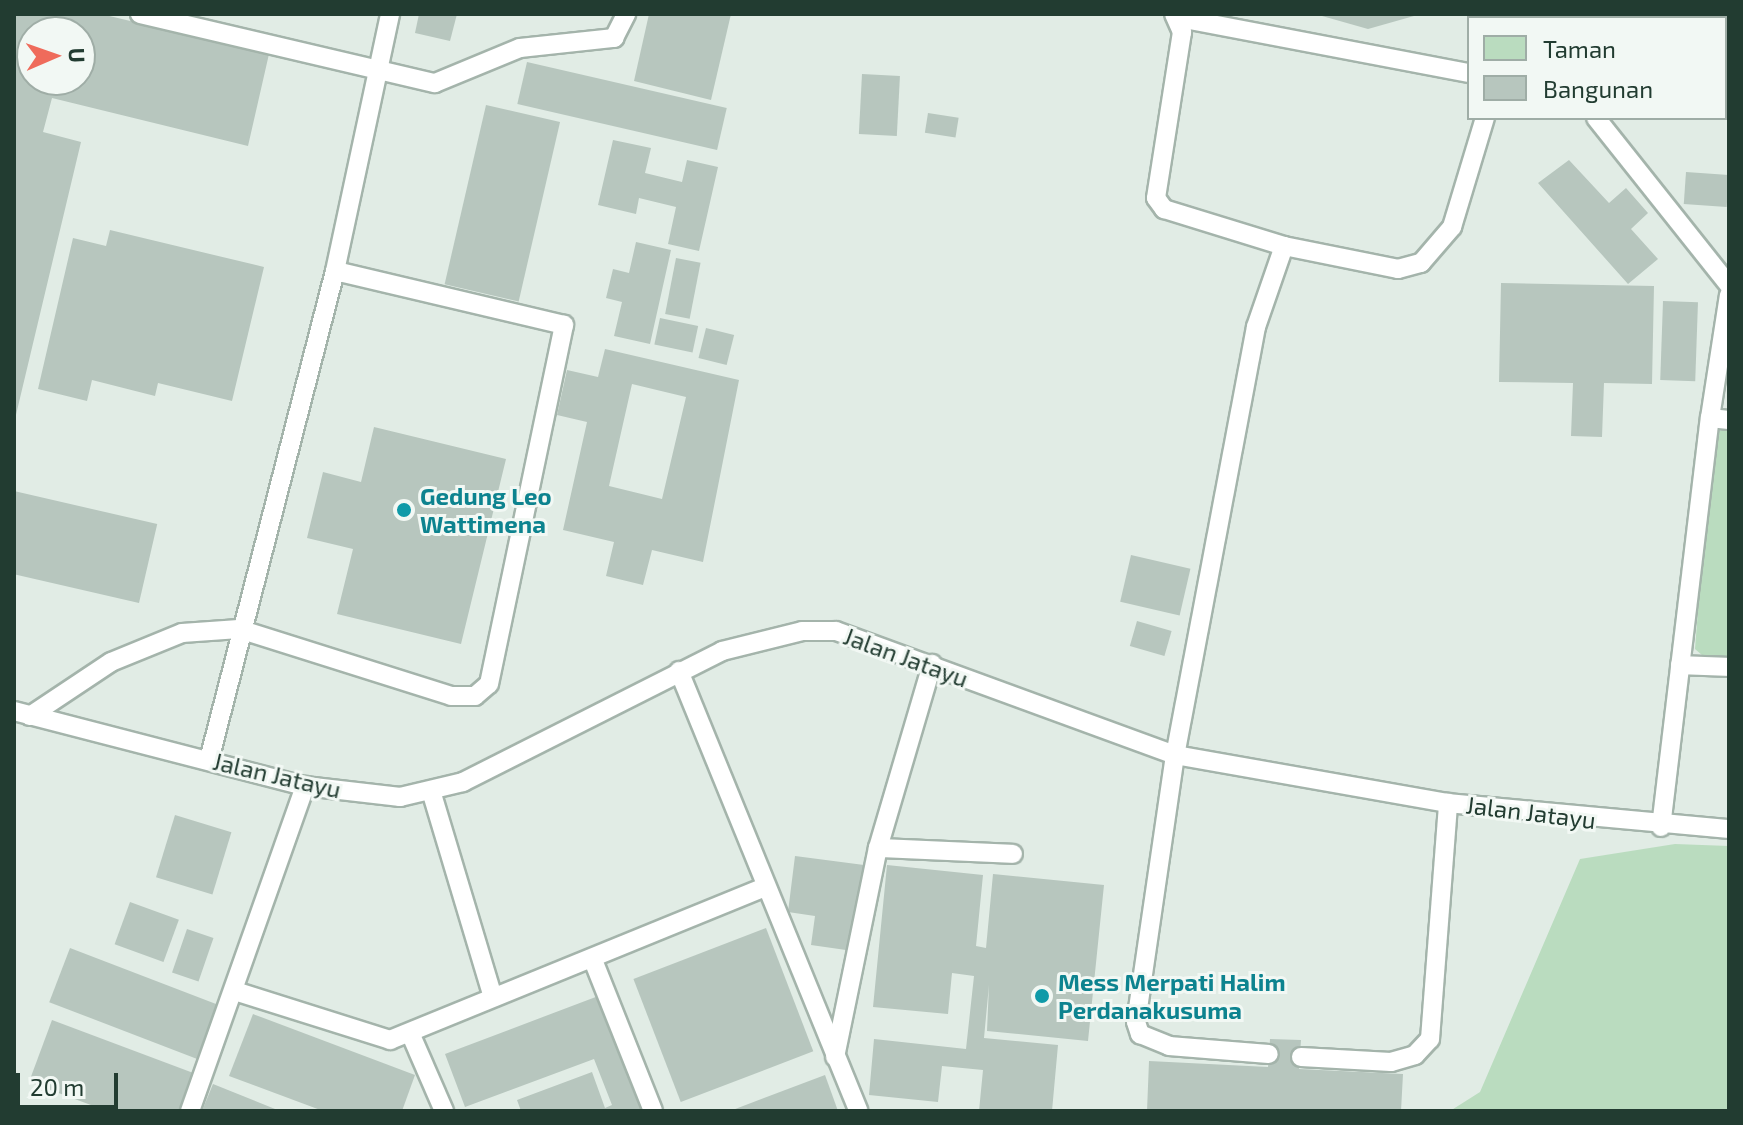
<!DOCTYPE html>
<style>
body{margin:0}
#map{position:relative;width:1743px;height:1125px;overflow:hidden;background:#e1ece5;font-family:"Exo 2",sans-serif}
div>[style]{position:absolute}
.green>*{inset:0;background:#badcbf}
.building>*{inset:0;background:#b7c6be;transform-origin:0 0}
.roads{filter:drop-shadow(2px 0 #a4b4ab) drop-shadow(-2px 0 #a4b4ab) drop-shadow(0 2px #a4b4ab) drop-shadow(0 -2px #a4b4ab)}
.lane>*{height:18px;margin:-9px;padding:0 9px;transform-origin:9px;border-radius:9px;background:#fff}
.dots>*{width:22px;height:22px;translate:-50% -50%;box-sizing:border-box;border:4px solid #f2f8f4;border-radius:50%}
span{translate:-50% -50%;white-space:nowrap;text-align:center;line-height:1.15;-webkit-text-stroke:6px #f2f8f4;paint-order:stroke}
.culture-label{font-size:24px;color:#0d838f;font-weight:700}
.left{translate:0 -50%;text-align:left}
.street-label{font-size:24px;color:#223c31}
.frame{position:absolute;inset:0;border:16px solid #223c31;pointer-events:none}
.legend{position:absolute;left:1467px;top:16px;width:260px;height:104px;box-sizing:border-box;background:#f2f8f4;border:2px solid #9fada6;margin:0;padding:10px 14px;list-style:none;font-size:24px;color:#223c31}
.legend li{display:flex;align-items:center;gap:16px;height:40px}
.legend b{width:40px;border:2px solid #9fada6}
.north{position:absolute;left:16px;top:16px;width:80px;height:80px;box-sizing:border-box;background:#f2f8f4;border:2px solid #9fada6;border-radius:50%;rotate:88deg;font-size:22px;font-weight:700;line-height:32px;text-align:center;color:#223c31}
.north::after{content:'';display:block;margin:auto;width:28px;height:36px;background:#ef6b5b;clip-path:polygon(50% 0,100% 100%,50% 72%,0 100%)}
.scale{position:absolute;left:16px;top:1073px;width:102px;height:36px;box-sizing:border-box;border:4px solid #223c31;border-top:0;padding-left:10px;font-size:24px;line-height:28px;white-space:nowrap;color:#223c31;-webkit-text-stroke:6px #f2f8f4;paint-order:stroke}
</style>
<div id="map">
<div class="green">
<i style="clip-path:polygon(1712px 430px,1729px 431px,1729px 664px,1710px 662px,1695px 649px)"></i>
<i style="clip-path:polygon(1675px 844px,1729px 846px,1729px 1111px,1450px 1111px,1480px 1092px,1580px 859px)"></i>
</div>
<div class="building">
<i style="clip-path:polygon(evenodd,14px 14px,101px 14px,269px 54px,248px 146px,52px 98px,43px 132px,81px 142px,15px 419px,14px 14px,32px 32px,80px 32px,80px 80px,32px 80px,32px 32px)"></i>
<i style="clip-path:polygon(419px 14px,457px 14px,450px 41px,415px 33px)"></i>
<i style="clip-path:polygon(649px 14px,731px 14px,711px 100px,634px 81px)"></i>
<i style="clip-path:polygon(1315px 14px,1421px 14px,1368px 29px)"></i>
<i style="clip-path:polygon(1648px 14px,1706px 14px,1647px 18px)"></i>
<i style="left:527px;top:62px;width:205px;height:43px;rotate:13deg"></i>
<i style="left:862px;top:74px;width:38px;height:60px;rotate:3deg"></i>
<i style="left:486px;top:105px;width:76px;height:184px;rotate:13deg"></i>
<i style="left:928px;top:113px;width:31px;height:20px;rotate:9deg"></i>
<i style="clip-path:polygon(613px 140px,651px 148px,645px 173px,682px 182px,687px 160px,718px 167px,699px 251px,668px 244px,676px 207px,639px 198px,636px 214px,598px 205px)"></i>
<i style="clip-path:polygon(1569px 160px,1609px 203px,1626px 188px,1648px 213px,1631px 229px,1658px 259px,1628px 284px,1538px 183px)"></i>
<i style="left:1686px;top:172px;width:43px;height:32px;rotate:4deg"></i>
<i style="clip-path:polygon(110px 230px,264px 267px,232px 401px,158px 383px,155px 396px,92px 380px,87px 401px,38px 389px,73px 238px,106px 246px)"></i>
<i style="clip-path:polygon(636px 242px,671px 250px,650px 344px,614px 336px,622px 302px,606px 298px,613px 269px,629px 273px)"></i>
<i style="left:676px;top:258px;width:25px;height:57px;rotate:11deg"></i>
<i style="clip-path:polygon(1501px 283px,1654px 286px,1652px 384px,1604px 383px,1602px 437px,1571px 436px,1573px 383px,1499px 382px)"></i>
<i style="left:1663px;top:301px;width:35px;height:79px;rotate:2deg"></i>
<i style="left:660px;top:318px;width:39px;height:27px;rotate:12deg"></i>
<i style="left:706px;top:328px;width:29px;height:31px;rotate:14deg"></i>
<i style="clip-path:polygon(evenodd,605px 349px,739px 380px,703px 562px,652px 550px,643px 585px,606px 576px,614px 542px,563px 530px,587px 422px,557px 415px,567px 370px,598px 377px,605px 349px,632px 384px,686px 397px,662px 499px,609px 486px,632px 384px)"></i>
<i style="clip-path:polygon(374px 427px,506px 459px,461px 644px,337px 614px,353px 549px,307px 538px,323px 472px,361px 482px)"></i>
<i style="left:14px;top:491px;width:147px;height:81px;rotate:13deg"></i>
<i style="left:1131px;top:555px;width:61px;height:48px;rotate:13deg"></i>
<i style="left:1137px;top:621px;width:36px;height:26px;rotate:16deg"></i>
<i style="left:175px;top:815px;width:59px;height:65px;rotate:17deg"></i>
<i style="clip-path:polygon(795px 856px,864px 865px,853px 951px,811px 945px,815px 916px,788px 912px)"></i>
<i style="clip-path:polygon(887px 865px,983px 875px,976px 946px,986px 948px,993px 874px,1104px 885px,1088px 1041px,987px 1031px,989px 985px,984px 1038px,1058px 1045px,1052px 1111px,979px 1111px,983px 1070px,942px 1066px,938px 1102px,869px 1095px,874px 1039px,966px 1049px,974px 976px,952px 973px,948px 1014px,873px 1007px)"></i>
<i style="left:130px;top:902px;width:52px;height:45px;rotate:20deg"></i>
<i style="left:766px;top:928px;width:132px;height:142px;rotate:69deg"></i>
<i style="left:187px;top:929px;width:28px;height:46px;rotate:19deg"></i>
<i style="left:70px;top:948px;width:162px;height:58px;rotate:21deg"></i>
<i style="clip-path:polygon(601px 995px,648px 1111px,521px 1111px,517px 1100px,592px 1072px,605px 1108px,612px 1105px,594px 1059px,465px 1107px,445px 1054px)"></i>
<i style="clip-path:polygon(253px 1014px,415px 1075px,402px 1111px,323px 1111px,229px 1076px)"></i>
<i style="clip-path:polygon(52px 1020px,196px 1074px,182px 1111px,107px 1111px,29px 1082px)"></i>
<i style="clip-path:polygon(1270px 1039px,1301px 1040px,1299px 1069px,1403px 1074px,1401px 1111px,1147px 1111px,1149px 1061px,1268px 1067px)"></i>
<i style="clip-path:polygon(825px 1075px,838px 1111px,730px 1111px)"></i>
<i style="clip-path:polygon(213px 1084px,280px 1111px,202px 1111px)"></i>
</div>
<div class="roads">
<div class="lane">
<i style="left:140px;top:14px;width:303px;rotate:13.2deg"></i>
<i style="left:435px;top:83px;width:92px;rotate:-22.4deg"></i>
<i style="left:520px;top:48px;width:95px;rotate:-6.1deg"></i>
<i style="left:614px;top:38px;width:27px;rotate:-63deg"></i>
<i style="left:1174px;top:14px;width:20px;rotate:66deg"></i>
<i style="left:1182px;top:32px;width:168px;rotate:98.9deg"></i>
<i style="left:1156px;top:198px;width:14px;rotate:54deg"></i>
<i style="left:1164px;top:209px;width:126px;rotate:17.1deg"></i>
<i style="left:1284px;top:246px;width:86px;rotate:109.1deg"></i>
<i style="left:1256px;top:327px;width:436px;rotate:100.7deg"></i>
<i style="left:1175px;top:755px;width:270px;rotate:98.3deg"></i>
<i style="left:1136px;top:1022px;width:13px;rotate:72deg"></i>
<i style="left:1140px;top:1034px;width:31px;rotate:22deg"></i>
<i style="left:1169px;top:1046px;width:100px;rotate:4.6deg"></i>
<i style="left:1180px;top:18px;width:294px;rotate:10.8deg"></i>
<i style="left:1583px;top:18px;width:4px;rotate:-76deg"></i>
<i style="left:1596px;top:118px;width:213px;rotate:51.5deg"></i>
<i style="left:1284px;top:246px;width:116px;rotate:11.4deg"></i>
<i style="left:1398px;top:269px;width:24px;rotate:-15deg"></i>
<i style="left:1421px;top:263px;width:48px;rotate:-49.3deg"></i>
<i style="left:1452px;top:227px;width:114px;rotate:-73.2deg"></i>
<i style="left:1729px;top:295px;width:124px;rotate:98.8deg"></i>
<i style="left:1710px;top:418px;width:19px;rotate:6deg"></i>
<i style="left:1680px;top:665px;width:49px;rotate:2.3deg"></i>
<i style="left:679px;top:671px;width:475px;rotate:67.8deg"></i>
<i style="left:14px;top:711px;width:301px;rotate:14.5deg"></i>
<i style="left:305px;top:786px;width:96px;rotate:6.6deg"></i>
<i style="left:400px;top:797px;width:65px;rotate:-13.4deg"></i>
<i style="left:463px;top:782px;width:290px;rotate:-26.8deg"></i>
<i style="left:722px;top:651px;width:82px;rotate:-14deg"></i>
<i style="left:802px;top:631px;width:34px"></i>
<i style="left:836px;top:631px;width:361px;rotate:20.1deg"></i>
<i style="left:1175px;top:755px;width:277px;rotate:10deg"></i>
<i style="left:1448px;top:803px;width:282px;rotate:5.3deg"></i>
<i style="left:30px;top:716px;width:97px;rotate:-33.7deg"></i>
<i style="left:111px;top:662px;width:77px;rotate:-22.2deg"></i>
<i style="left:182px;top:633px;width:57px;rotate:-4deg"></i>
<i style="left:239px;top:629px;width:222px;rotate:17.5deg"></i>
<i style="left:451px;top:696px;width:24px"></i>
<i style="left:475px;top:696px;width:18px;rotate:-41deg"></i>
<i style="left:489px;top:684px;width:367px;rotate:-78.2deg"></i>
<i style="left:564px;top:325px;width:235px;rotate:-166.7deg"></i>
<i style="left:209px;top:760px;width:505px;rotate:-75.55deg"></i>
<i style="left:335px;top:271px;width:263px;rotate:-77.9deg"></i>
<i style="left:432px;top:794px;width:209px;rotate:73.3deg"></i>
<i style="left:1661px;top:827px;width:412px;rotate:-83.2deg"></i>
<i style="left:878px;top:848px;width:135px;rotate:2.5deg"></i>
<i style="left:593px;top:960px;width:162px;rotate:68.3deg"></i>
<i style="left:235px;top:991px;width:163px;rotate:17.5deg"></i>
<i style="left:390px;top:1040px;width:403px;rotate:-22.2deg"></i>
<i style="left:411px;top:1035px;width:83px;rotate:66.5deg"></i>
<i style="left:835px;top:1057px;width:213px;rotate:-78.4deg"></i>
<i style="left:878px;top:848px;width:192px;rotate:-73.6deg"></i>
<i style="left:1301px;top:1057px;width:90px;rotate:3.2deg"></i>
<i style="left:1391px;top:1062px;width:25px;rotate:-16deg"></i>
<i style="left:1415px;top:1055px;width:22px;rotate:-47deg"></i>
<i style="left:1430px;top:1039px;width:237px;rotate:-85.6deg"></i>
<i style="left:190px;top:1111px;width:345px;rotate:-70.5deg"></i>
</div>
</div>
<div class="dots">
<i style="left:404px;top:510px;background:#0f9aa8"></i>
<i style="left:1042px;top:996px;background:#0f9aa8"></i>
</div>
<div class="culture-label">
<span class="left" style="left:420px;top:510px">Gedung Leo<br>Wattimena</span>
<span class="left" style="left:1058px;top:996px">Mess Merpati Halim<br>Perdanakusuma</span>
</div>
<div class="street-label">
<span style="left:906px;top:657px;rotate:20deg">Jalan Jatayu</span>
<span style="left:277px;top:775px;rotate:13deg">Jalan Jatayu</span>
<span style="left:1531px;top:812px;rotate:7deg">Jalan Jatayu</span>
</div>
<div class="frame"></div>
<ul class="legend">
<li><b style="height:22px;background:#badcbf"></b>Taman</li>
<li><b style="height:22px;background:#b7c6be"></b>Bangunan</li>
</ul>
<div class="north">U</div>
<div class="scale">20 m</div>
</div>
